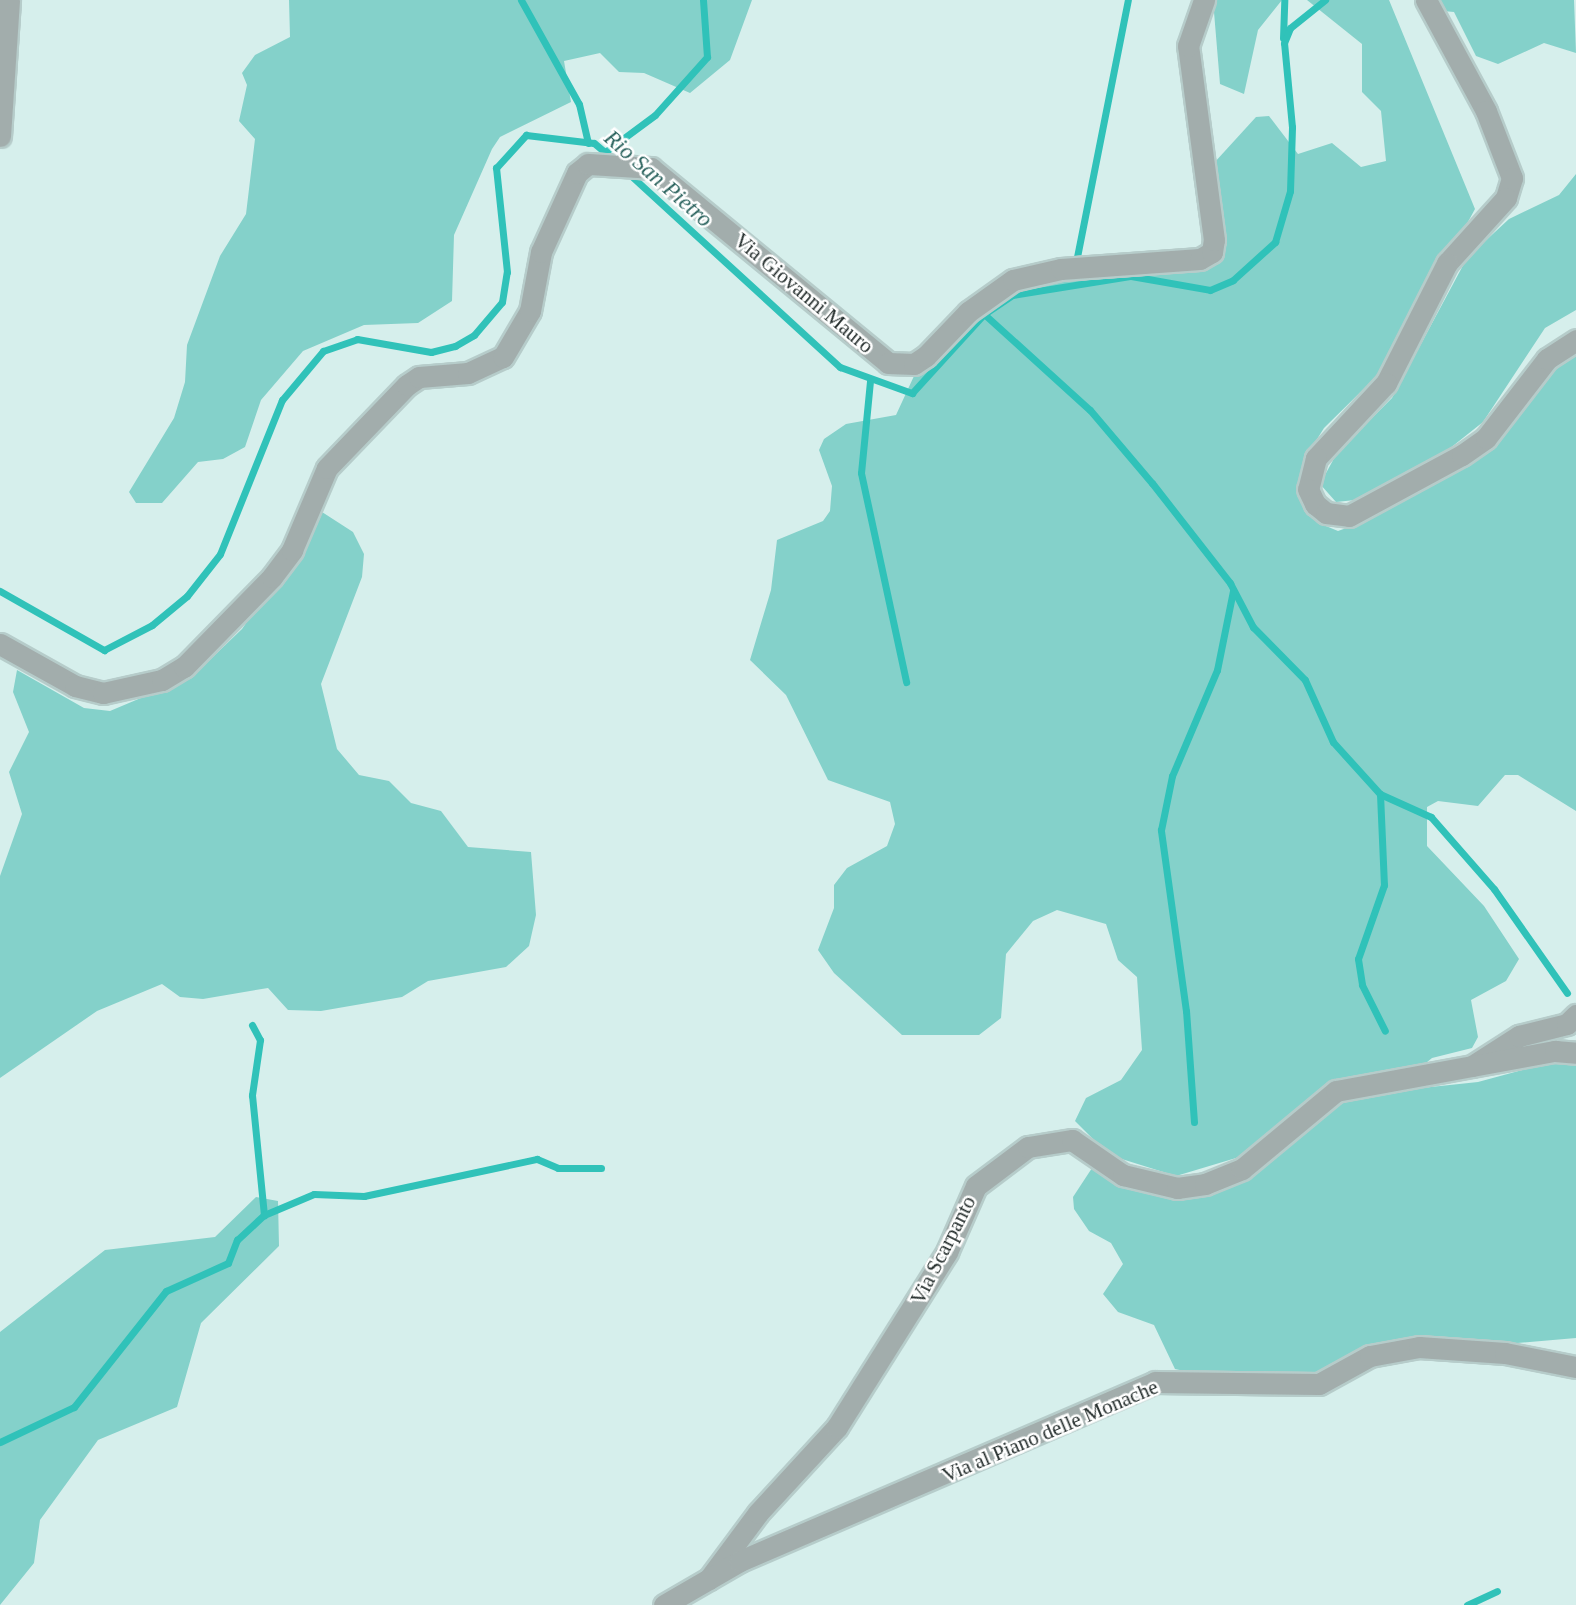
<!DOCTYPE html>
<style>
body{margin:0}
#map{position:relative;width:1576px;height:1605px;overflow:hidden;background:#d6efec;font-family:"Times New Roman",serif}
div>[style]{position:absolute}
.green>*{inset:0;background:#84d1ca}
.stream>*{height:7px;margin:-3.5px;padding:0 3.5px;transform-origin:3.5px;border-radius:3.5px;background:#30c2b9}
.roads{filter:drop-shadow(2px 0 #b6ccca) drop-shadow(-2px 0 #b6ccca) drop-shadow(0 2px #b6ccca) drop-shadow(0 -2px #b6ccca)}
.street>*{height:21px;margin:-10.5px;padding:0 10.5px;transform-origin:10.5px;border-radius:10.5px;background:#a2adac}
span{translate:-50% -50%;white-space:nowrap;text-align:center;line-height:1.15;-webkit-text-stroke:5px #fff;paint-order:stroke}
.street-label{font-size:21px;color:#252e2d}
.water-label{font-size:23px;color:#2b635e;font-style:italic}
</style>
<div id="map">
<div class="green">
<i style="clip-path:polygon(289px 0,752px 0,730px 60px,690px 93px,644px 73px,619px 72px,600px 53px,564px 61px,571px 102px,500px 137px,492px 149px,454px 235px,452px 301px,418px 323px,364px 325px,303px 351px,261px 400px,245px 447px,223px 459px,198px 462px,162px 503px,136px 503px,129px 492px,174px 418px,185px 382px,187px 345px,220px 256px,246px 214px,255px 139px,239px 121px,247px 85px,242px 73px,255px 55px,290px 37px)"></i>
<i style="clip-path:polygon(1213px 0,1282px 0,1258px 30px,1244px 94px,1220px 84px)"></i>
<i style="clip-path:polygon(1307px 0,1389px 0,1475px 209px,1392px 361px,1324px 428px,1309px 452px,1300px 493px,1321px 524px,1338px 531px,1371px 519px,1500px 440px,1557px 362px,1576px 348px,1576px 811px,1518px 775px,1505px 775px,1478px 806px,1438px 801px,1427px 807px,1427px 846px,1484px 906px,1519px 959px,1506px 981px,1471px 1000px,1478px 1037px,1472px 1048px,1432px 1058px,1415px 1072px,1376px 1078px,1246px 1155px,1176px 1176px,1109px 1155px,1075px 1121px,1086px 1098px,1121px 1080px,1142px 1050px,1137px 977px,1118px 960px,1106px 924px,1057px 910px,1033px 921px,1006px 954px,1001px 1018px,979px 1035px,902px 1035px,834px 973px,818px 950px,834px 908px,834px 885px,847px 868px,887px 846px,895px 824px,890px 802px,828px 780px,786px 695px,750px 660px,771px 590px,777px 540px,823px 521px,830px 511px,832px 486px,819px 450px,824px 439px,846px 424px,896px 415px,914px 376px,1012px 288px,1069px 274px,1178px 272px,1207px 265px,1214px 163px,1256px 117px,1269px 116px,1298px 154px,1332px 143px,1361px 167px,1386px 161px,1381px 111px,1362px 92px,1362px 44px)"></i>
<i style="clip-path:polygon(1428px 0,1574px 0,1576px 53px,1544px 43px,1498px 64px,1476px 56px,1454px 12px,1432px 10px)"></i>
<i style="clip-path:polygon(1576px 174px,1576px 310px,1545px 328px,1483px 422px,1444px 453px,1355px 500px,1336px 502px,1320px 484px,1337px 453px,1392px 398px,1467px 258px,1509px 219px,1559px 195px)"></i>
<i style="clip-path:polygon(322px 512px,353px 532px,364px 554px,362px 577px,321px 684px,337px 749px,359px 775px,389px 781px,411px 803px,441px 811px,468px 847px,531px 852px,536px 915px,529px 946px,506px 967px,428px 981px,402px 997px,321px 1011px,288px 1010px,268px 988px,203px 999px,180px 997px,162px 984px,97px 1011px,0 1078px,0 876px,22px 814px,9px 772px,29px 732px,13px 692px,17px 670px,84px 708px,110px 711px,193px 676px,242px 629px)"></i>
<i style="clip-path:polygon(1555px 1061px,1576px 1063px,1576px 1338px,1481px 1346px,1300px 1377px,1189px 1372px,1175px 1369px,1154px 1325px,1118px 1312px,1103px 1294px,1123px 1264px,1111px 1243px,1089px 1231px,1074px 1209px,1073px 1197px,1094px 1165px,1147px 1192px,1181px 1196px,1346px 1096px,1478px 1082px)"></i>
<i style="clip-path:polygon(256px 1197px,278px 1201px,279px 1246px,201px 1323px,177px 1407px,98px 1440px,40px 1520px,34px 1563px,0 1605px,0 1332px,105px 1250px,215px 1237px)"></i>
</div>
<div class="stream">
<i style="left:521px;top:0;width:119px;rotate:60.9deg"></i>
<i style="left:579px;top:104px;width:40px;rotate:77deg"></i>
<i style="left:1283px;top:38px;width:38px;rotate:-88deg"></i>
<i style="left:605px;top:152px;width:62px;rotate:-36.5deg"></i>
<i style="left:655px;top:115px;width:78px;rotate:-48.1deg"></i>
<i style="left:707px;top:57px;width:57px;rotate:-94deg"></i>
<i style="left:627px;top:172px;width:289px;rotate:42.5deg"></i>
<i style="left:840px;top:367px;width:77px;rotate:19.9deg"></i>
<i style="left:912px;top:393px;width:107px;rotate:-47.7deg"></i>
<i style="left:984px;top:314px;width:34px;rotate:-34deg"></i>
<i style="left:1012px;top:295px;width:121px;rotate:-9.1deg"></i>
<i style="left:1131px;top:276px;width:80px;rotate:10deg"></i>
<i style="left:1210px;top:290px;width:25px;rotate:-23deg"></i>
<i style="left:1233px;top:280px;width:57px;rotate:-42.1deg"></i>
<i style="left:1275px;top:242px;width:53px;rotate:-73.6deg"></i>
<i style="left:1290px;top:191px;width:64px;rotate:-88.2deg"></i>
<i style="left:1292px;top:127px;width:84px;rotate:-95.4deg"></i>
<i style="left:1284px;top:43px;width:16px;rotate:-68deg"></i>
<i style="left:1290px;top:28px;width:45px;rotate:-38.7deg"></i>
<i style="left:1075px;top:267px;width:272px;rotate:-78.8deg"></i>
<i style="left:984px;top:314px;width:143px;rotate:42.2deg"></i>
<i style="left:1090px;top:410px;width:96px;rotate:49.7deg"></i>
<i style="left:1152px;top:483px;width:127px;rotate:52deg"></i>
<i style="left:1230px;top:583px;width:50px;rotate:62.4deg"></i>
<i style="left:1253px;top:627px;width:74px;rotate:45.5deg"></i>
<i style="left:1305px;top:680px;width:68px;rotate:65.7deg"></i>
<i style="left:1333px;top:742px;width:70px;rotate:47.9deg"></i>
<i style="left:1380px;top:794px;width:91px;rotate:87.5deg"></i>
<i style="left:1384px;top:885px;width:78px;rotate:109.4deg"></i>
<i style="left:1358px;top:959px;width:26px;rotate:81deg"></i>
<i style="left:1362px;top:985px;width:51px;rotate:63.4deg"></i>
<i style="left:870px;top:381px;width:92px;rotate:95.6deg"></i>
<i style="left:861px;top:473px;width:214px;rotate:77.8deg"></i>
<i style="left:0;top:591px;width:120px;rotate:29.6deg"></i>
<i style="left:104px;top:650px;width:54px;rotate:-27.5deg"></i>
<i style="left:152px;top:625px;width:45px;rotate:-39.6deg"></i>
<i style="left:187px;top:596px;width:53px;rotate:-51.8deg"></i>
<i style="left:220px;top:554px;width:166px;rotate:-68.1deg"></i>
<i style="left:282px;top:400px;width:64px;rotate:-50.1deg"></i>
<i style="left:323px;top:351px;width:36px;rotate:-19deg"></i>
<i style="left:357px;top:339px;width:75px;rotate:10deg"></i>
<i style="left:431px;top:352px;width:25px;rotate:-14deg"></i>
<i style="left:455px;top:346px;width:22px;rotate:-30deg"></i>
<i style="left:474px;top:335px;width:43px;rotate:-49.7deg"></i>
<i style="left:502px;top:302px;width:30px;rotate:-81deg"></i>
<i style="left:507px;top:272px;width:105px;rotate:-96deg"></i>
<i style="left:496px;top:168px;width:45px;rotate:-47.7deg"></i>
<i style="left:526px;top:135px;width:68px;rotate:6.7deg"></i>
<i style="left:594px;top:143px;width:25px;rotate:40deg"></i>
<i style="left:1380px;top:794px;width:56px;rotate:24.3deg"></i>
<i style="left:1431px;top:817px;width:96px;rotate:48.8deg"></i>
<i style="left:1494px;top:889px;width:127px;rotate:54.9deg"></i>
<i style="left:252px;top:1025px;width:17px;rotate:62deg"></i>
<i style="left:260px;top:1040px;width:56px;rotate:98.3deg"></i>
<i style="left:252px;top:1095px;width:121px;rotate:84.3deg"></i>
<i style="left:1194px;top:1122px;width:111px;rotate:-94.1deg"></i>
<i style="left:1186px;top:1011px;width:183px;rotate:-97.9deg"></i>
<i style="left:1161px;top:830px;width:55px;rotate:-78.5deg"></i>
<i style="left:1172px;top:776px;width:115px;rotate:-67deg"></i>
<i style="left:1217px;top:670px;width:81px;rotate:-78.6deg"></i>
<i style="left:0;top:1442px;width:82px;rotate:-25.3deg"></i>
<i style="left:74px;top:1407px;width:148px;rotate:-51.6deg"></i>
<i style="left:166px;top:1291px;width:68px;rotate:-24.3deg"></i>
<i style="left:228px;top:1263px;width:25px;rotate:-69deg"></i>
<i style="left:237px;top:1240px;width:37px;rotate:-43deg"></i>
<i style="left:264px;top:1215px;width:54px;rotate:-22.8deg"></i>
<i style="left:314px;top:1194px;width:50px;rotate:2.3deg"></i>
<i style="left:364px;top:1196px;width:177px;rotate:-12.1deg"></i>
<i style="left:537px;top:1159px;width:23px;rotate:23deg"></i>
<i style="left:558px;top:1168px;width:43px"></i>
<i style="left:1467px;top:1605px;width:33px;rotate:-25deg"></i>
</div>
<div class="roads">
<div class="street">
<i style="left:1426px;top:0;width:126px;rotate:61.6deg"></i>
<i style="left:1486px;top:111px;width:72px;rotate:68.8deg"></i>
<i style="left:1512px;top:178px;width:21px;rotate:107deg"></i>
<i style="left:1506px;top:198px;width:88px;rotate:132.2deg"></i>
<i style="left:1447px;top:263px;width:135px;rotate:116.9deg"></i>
<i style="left:1386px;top:383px;width:103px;rotate:133deg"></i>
<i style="left:1316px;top:458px;width:32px;rotate:104deg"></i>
<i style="left:1308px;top:489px;width:17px;rotate:65deg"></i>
<i style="left:1315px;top:504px;width:14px;rotate:39deg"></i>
<i style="left:1326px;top:513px;width:23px;rotate:7deg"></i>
<i style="left:1349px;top:516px;width:128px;rotate:-28.4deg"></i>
<i style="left:1462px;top:455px;width:29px;rotate:-35deg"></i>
<i style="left:1486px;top:438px;width:100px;rotate:-52.3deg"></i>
<i style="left:1547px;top:359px;width:35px;rotate:-33deg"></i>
<i style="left:0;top:136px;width:136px;rotate:-86.2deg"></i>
<i style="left:0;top:644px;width:86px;rotate:29.2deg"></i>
<i style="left:75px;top:686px;width:29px;rotate:14deg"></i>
<i style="left:103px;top:693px;width:60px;rotate:-12.4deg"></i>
<i style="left:162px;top:680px;width:26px;rotate:-31deg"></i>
<i style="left:184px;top:667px;width:126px;rotate:-45.6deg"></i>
<i style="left:272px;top:577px;width:34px;rotate:-53deg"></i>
<i style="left:292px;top:550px;width:89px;rotate:-66.9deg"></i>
<i style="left:327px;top:468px;width:115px;rotate:-46.1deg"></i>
<i style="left:407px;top:385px;width:14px;rotate:-34deg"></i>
<i style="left:419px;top:377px;width:49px;rotate:-4.7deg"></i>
<i style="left:468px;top:373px;width:38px;rotate:-25deg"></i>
<i style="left:503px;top:357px;width:53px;rotate:-59.6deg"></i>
<i style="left:530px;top:311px;width:60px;rotate:-79.4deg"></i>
<i style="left:541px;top:252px;width:87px;rotate:-65.5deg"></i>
<i style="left:577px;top:173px;width:14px;rotate:-39deg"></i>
<i style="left:588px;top:164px;width:63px;rotate:3.6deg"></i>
<i style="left:651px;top:168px;width:307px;rotate:39.4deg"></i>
<i style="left:888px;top:363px;width:26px;rotate:2deg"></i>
<i style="left:914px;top:364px;width:14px;rotate:-34deg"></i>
<i style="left:926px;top:356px;width:61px;rotate:-46.3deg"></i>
<i style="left:968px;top:312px;width:55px;rotate:-35.4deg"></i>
<i style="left:1013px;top:280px;width:49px;rotate:-12.9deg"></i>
<i style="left:1061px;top:269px;width:139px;rotate:-4.1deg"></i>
<i style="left:1200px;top:259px;width:14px;rotate:-30deg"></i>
<i style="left:1212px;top:252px;width:12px;rotate:-81deg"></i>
<i style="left:1214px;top:240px;width:196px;rotate:-97.6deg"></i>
<i style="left:1188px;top:46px;width:49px;rotate:-70.8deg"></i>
<i style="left:1472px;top:1066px;width:56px;rotate:-32.6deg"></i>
<i style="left:1519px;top:1036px;width:49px;rotate:-14deg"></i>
<i style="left:1567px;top:1024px;width:13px;rotate:-45deg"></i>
<i style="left:709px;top:1579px;width:82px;rotate:-53.4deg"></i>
<i style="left:758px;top:1513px;width:117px;rotate:-47.4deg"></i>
<i style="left:837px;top:1427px;width:207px;rotate:-57.8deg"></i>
<i style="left:947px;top:1252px;width:72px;rotate:-66.3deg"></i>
<i style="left:976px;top:1186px;width:65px;rotate:-36.9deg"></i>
<i style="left:1028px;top:1147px;width:45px;rotate:-9deg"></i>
<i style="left:1072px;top:1140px;width:62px;rotate:34.5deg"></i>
<i style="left:1123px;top:1175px;width:56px;rotate:13.5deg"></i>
<i style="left:1177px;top:1188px;width:28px;rotate:-8deg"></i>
<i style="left:1205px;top:1184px;width:40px;rotate:-22deg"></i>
<i style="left:1242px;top:1169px;width:122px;rotate:-39.7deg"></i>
<i style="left:1336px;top:1091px;width:223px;rotate:-10.4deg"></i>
<i style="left:1555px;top:1051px;width:21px;rotate:5deg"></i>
<i style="left:664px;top:1605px;width:88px;rotate:-30.1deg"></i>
<i style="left:740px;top:1561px;width:452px;rotate:-23.3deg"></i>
<i style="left:1155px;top:1382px;width:164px;rotate:0.7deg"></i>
<i style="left:1319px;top:1384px;width:58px;rotate:-28.8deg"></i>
<i style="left:1370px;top:1356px;width:50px;rotate:-10.4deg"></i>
<i style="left:1419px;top:1347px;width:86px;rotate:4deg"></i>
<i style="left:1505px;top:1353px;width:72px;rotate:11.2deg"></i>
</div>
</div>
<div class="street-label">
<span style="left:804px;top:293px;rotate:40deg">Via Giovanni Mauro</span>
<span style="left:943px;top:1250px;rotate:-63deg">Via Scarpanto</span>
<span style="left:1050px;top:1431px;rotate:-23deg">Via al Piano delle Monache</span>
</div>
<div class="water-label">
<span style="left:658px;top:179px;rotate:41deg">Rio San Pietro</span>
</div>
</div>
